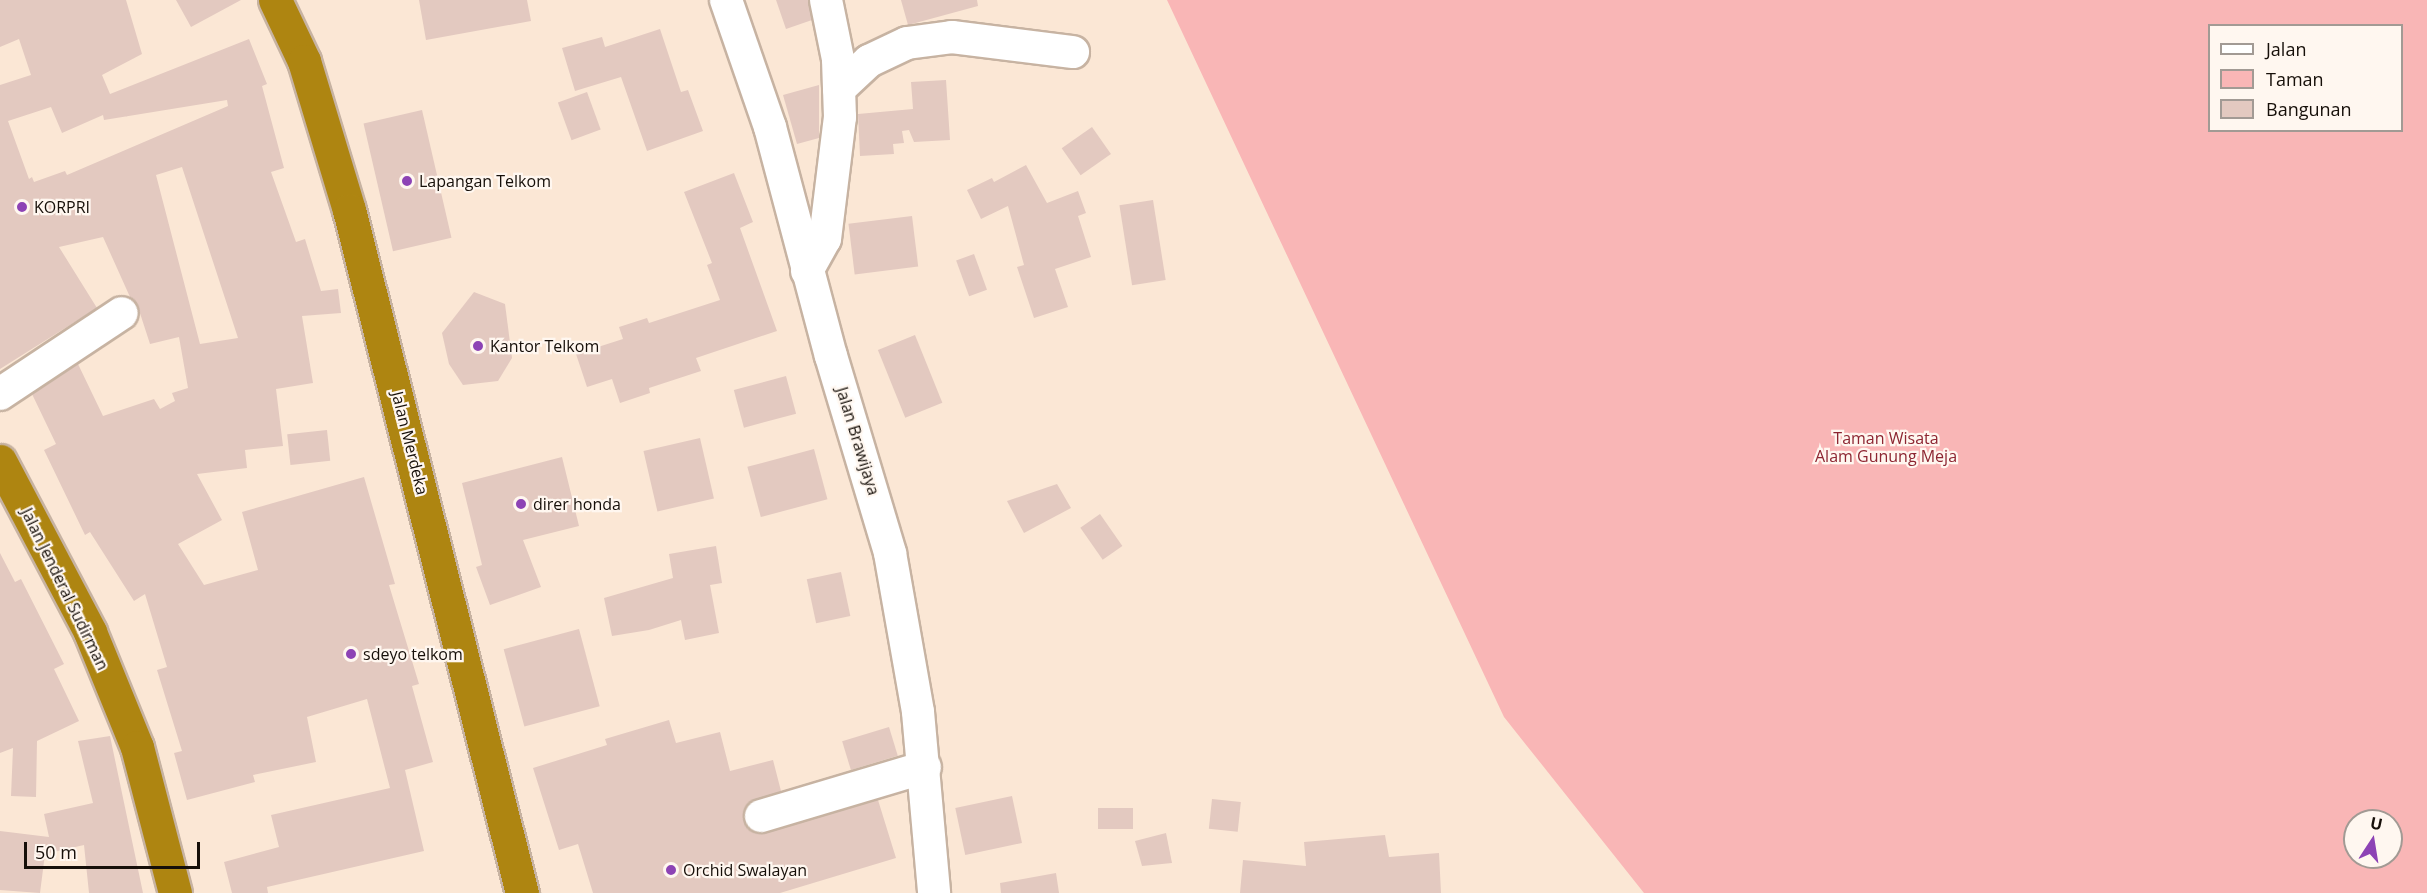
<!DOCTYPE html>
<style>
body{margin:0}
#map{position:relative;width:2427px;height:893px;overflow:hidden;background:#fbe7d5;font-family:"Open Sans",sans-serif}
div>[style]{position:absolute}
.green>*{inset:0;background:#f9b6b6}
.building>*{inset:0;background:#e3c9c0;transform-origin:0 0}
.roads{filter:drop-shadow(2px 0 #c7b3a2) drop-shadow(-2px 0 #c7b3a2) drop-shadow(0 2px #c7b3a2) drop-shadow(0 -2px #c7b3a2)}
.minor>*{height:32px;margin:-16px;padding:0 16px;transform-origin:16px;border-radius:16px;background:#fff}
.highway>*{height:33px;margin:-16.5px;padding:0 16.5px;transform-origin:16.5px;border-radius:16.5px;background:#ae8511}
.dots>*{width:16px;height:16px;translate:-50% -50%;box-sizing:border-box;border:3px solid #fff7f0;border-radius:50%}
span{translate:-50% -50%;white-space:nowrap;text-align:center;line-height:1.15;-webkit-text-stroke:4.5px #fff7f0;paint-order:stroke}
.poi-label{font-size:16px;color:#160f09}
.left{translate:0 -50%;text-align:left}
.park-label{font-size:16px;color:#8d2531}
.street-label{font-size:16px;color:#160f09}
.legend{position:absolute;left:2208px;top:24px;width:195px;height:108px;box-sizing:border-box;background:#fff7f0;border:2px solid #a29a94;margin:0;padding:8px 10px;list-style:none;font-size:18px;color:#160f09}
.legend li{display:flex;align-items:center;gap:12px;height:30px}
.legend b{width:30px;border:2px solid #a29a94}
.north{position:absolute;left:2343px;top:809px;width:60px;height:60px;box-sizing:border-box;background:#fff7f0;border:2px solid #a29a94;border-radius:50%;rotate:12deg;font-size:16px;font-weight:700;line-height:24px;text-align:center;color:#160f09}
.north::after{content:'';display:block;margin:auto;width:21px;height:27px;background:#8d43b5;clip-path:polygon(50% 0,100% 100%,50% 72%,0 100%)}
.scale{position:absolute;left:24px;top:842px;width:176px;height:27px;box-sizing:border-box;border:3px solid #160f09;border-top:0;padding-left:8px;font-size:18px;line-height:21px;white-space:nowrap;color:#160f09;-webkit-text-stroke:4px #fff7f0;paint-order:stroke}
</style>
<div id="map">
<div class="green">
<i style="clip-path:polygon(evenodd,1167px 0,2427px 0,2427px 893px,1644px 893px,1504px 717px,1167px 0,2210px 26px,2402px 26px,2402px 130px,2210px 130px,2210px 26px,1167px 0,2355px 821px,2391px 821px,2391px 857px,2355px 857px,2355px 821px)"></i>
</div>
<div class="building">
<i style="clip-path:polygon(evenodd,0 0,126px 0,142px 54px,102px 75px,110px 94px,249px 39px,267px 84px,262px 86px,284px 168px,271px 172px,296px 242px,305px 239px,321px 291px,338px 289px,341px 313px,302px 316px,313px 383px,276px 389px,283px 446px,245px 450px,247px 468px,197px 474px,222px 520px,178px 544px,204px 585px,258px 570px,242px 512px,364px 477px,395px 584px,389px 585px,419px 684px,412px 686px,433px 762px,405px 770px,424px 851px,267px 887px,268px 893px,232px 893px,224px 862px,279px 847px,271px 815px,390px 788px,367px 699px,307px 717px,316px 762px,253px 775px,255px 782px,187px 800px,174px 753px,182px 751px,157px 670px,167px 667px,145px 594px,134px 601px,90px 532px,85px 535px,44px 450px,56px 444px,32px 394px,78px 364px,103px 416px,154px 399px,160px 409px,175px 401px,172px 393px,188px 388px,179px 337px,150px 344px,137px 304px,130px 297px,103px 237px,59px 247px,97px 308px,0 369px,0 85px,31px 75px,19px 39px,0 47px,0 0,227px 100px,228px 106px,67px 175px,65px 171px,34px 182px,32px 177px,29px 179px,8px 121px,51px 107px,62px 133px,103px 115px,104px 120px,227px 100px,0 0,182px 167px,238px 338px,200px 344px,156px 175px,182px 167px)"></i>
<i style="clip-path:polygon(176px 0,241px 0,191px 27px)"></i>
<i style="clip-path:polygon(419px 0,527px 0,531px 21px,426px 40px)"></i>
<i style="clip-path:polygon(776px 0,808px 0,812px 20px,786px 29px)"></i>
<i style="clip-path:polygon(901px 0,977px 0,978px 6px,908px 25px)"></i>
<i style="clip-path:polygon(660px 29px,681px 92px,688px 90px,703px 131px,647px 151px,621px 77px,575px 91px,562px 48px,602px 37px,605px 47px)"></i>
<i style="clip-path:polygon(946px 80px,950px 140px,914px 142px,909px 130px,902px 131px,904px 143px,893px 144px,894px 154px,860px 156px,858px 114px,913px 109px,911px 82px)"></i>
<i style="clip-path:polygon(819px 85px,819px 138px,797px 144px,783px 95px)"></i>
<i style="left:587px;top:92px;width:40px;height:31px;rotate:70deg"></i>
<i style="left:422px;top:110px;width:131px;height:60px;rotate:77deg"></i>
<i style="left:1092px;top:127px;width:33px;height:37px;rotate:55deg"></i>
<i style="clip-path:polygon(1026px 165px,1047px 203px,1078px 191px,1086px 213px,1078px 216px,1091px 257px,1055px 269px,1068px 307px,1034px 318px,1017px 267px,1024px 265px,1008px 206px,981px 219px,967px 190px,992px 178px,994px 182px)"></i>
<i style="clip-path:polygon(734px 173px,753px 222px,740px 228px,777px 331px,696px 358px,701px 371px,649px 388px,650px 393px,620px 403px,612px 379px,587px 387px,576px 354px,623px 339px,619px 327px,647px 318px,649px 323px,720px 300px,707px 265px,712px 263px,684px 192px)"></i>
<i style="left:1153px;top:200px;width:81px;height:34px;rotate:81deg"></i>
<i style="left:912px;top:216px;width:51px;height:64px;rotate:83deg"></i>
<i style="left:974px;top:254px;width:38px;height:19px;rotate:70deg"></i>
<i style="clip-path:polygon(474px 292px,505px 304px,512px 358px,498px 381px,463px 385px,449px 364px,442px 333px)"></i>
<i style="left:915px;top:335px;width:73px;height:40px;rotate:68deg"></i>
<i style="left:786px;top:376px;width:39px;height:54px;rotate:75deg"></i>
<i style="left:327px;top:430px;width:31px;height:40px;rotate:84deg"></i>
<i style="left:700px;top:438px;width:62px;height:58px;rotate:77deg"></i>
<i style="left:814px;top:449px;width:52px;height:69px;rotate:75deg"></i>
<i style="clip-path:polygon(562px 457px,579px 526px,523px 540px,541px 587px,490px 605px,476px 567px,482px 565px,462px 483px)"></i>
<i style="clip-path:polygon(1057px 484px,1071px 508px,1024px 533px,1007px 501px)"></i>
<i style="left:1100px;top:514px;width:39px;height:24px;rotate:55deg"></i>
<i style="clip-path:polygon(716px 546px,722px 583px,710px 585px,719px 633px,685px 640px,681px 620px,649px 630px,612px 636px,604px 598px,673px 578px,669px 554px)"></i>
<i style="clip-path:polygon(0 553px,15px 582px,21px 579px,64px 664px,54px 669px,79px 721px,37px 741px,36px 797px,11px 796px,13px 748px,0 753px)"></i>
<i style="left:841px;top:572px;width:45px;height:35px;rotate:78deg"></i>
<i style="left:579px;top:629px;width:80px;height:78px;rotate:75deg"></i>
<i style="clip-path:polygon(669px 720px,676px 743px,720px 732px,730px 771px,773px 760px,781px 791px,748px 804px,744px 821px,749px 829px,766px 833px,878px 800px,896px 858px,780px 893px,593px 893px,578px 844px,559px 850px,533px 768px,607px 745px,605px 739px)"></i>
<i style="left:889px;top:727px;width:30px;height:49px;rotate:73deg"></i>
<i style="clip-path:polygon(110px 736px,143px 893px,89px 893px,84px 845px,45px 854px,40px 893px,0 890px,0 831px,49px 837px,44px 814px,93px 803px,78px 741px)"></i>
<i style="left:1012px;top:796px;width:48px;height:58px;rotate:78deg"></i>
<i style="left:1212px;top:799px;width:29px;height:30px;rotate:6deg"></i>
<i style="left:1098px;top:808px;width:35px;height:21px"></i>
<i style="clip-path:polygon(1166px 833px,1172px 863px,1142px 866px,1135px 841px)"></i>
<i style="clip-path:polygon(1385px 835px,1389px 857px,1439px 853px,1441px 893px,1240px 893px,1243px 860px,1306px 866px,1304px 842px)"></i>
<i style="clip-path:polygon(1056px 873px,1059px 893px,1001px 893px,1000px 883px)"></i>
</div>
<div class="roads">
<div class="minor">
<i style="left:726px;top:0;width:134px;rotate:70.9deg"></i>
<i style="left:770px;top:127px;width:237px;rotate:75.1deg"></i>
<i style="left:831px;top:356px;width:206px;rotate:73.3deg"></i>
<i style="left:890px;top:553px;width:161px;rotate:80deg"></i>
<i style="left:918px;top:712px;width:182px;rotate:84.9deg"></i>
<i style="left:839px;top:89px;width:41px;rotate:-43deg"></i>
<i style="left:869px;top:61px;width:42px;rotate:-25.3deg"></i>
<i style="left:907px;top:43px;width:45px;rotate:-7.6deg"></i>
<i style="left:952px;top:37px;width:122px;rotate:7.1deg"></i>
<i style="left:807px;top:271px;width:37px;rotate:-61deg"></i>
<i style="left:825px;top:239px;width:123px;rotate:-83deg"></i>
<i style="left:840px;top:117px;width:58px;rotate:-92deg"></i>
<i style="left:838px;top:59px;width:60px;rotate:-101.5deg"></i>
<i style="left:0;top:394px;width:146px;rotate:-33.6deg"></i>
<i style="left:761px;top:816px;width:171px;rotate:-16.6deg"></i>
</div>
<div class="highway">
<i style="left:275px;top:0;width:68px;rotate:64.6deg"></i>
<i style="left:304px;top:61px;width:156px;rotate:73.2deg"></i>
<i style="left:349px;top:210px;width:705px;rotate:75.79deg"></i>
<i style="left:0;top:461px;width:193px;rotate:62.2deg"></i>
<i style="left:90px;top:632px;width:124px;rotate:67.8deg"></i>
<i style="left:137px;top:747px;width:151px;rotate:75.4deg"></i>
</div>
</div>
<div class="dots">
<i style="left:407px;top:181px;background:#8d43b5"></i>
<i style="left:22px;top:207px;background:#8d43b5"></i>
<i style="left:478px;top:346px;background:#8d43b5"></i>
<i style="left:521px;top:504px;background:#8d43b5"></i>
<i style="left:351px;top:654px;background:#8d43b5"></i>
<i style="left:671px;top:870px;background:#8d43b5"></i>
</div>
<div class="poi-label">
<span class="left" style="left:419px;top:181px">Lapangan Telkom</span>
<span class="left" style="left:34px;top:207px">KORPRI</span>
<span class="left" style="left:490px;top:346px">Kantor Telkom</span>
<span class="left" style="left:533px;top:504px">direr honda</span>
<span class="left" style="left:363px;top:654px">sdeyo telkom</span>
<span class="left" style="left:683px;top:870px">Orchid Swalayan</span>
</div>
<div class="park-label">
<span style="left:1886px;top:447px">Taman Wisata<br>Alam Gunung Meja</span>
</div>
<div class="street-label">
<span style="left:858px;top:441px;rotate:73deg">Jalan Brawijaya</span>
<span style="left:410px;top:443px;rotate:76deg">Jalan Merdeka</span>
<span style="left:65px;top:589px;rotate:64deg">Jalan Jenderal Sudirman</span>
</div>
<ul class="legend">
<li><b style="height:8px;background:#fff"></b>Jalan</li>
<li><b style="height:16px;background:#f9b6b6"></b>Taman</li>
<li><b style="height:16px;background:#e3c9c0"></b>Bangunan</li>
</ul>
<div class="north">U</div>
<div class="scale">50 m</div>
</div>
